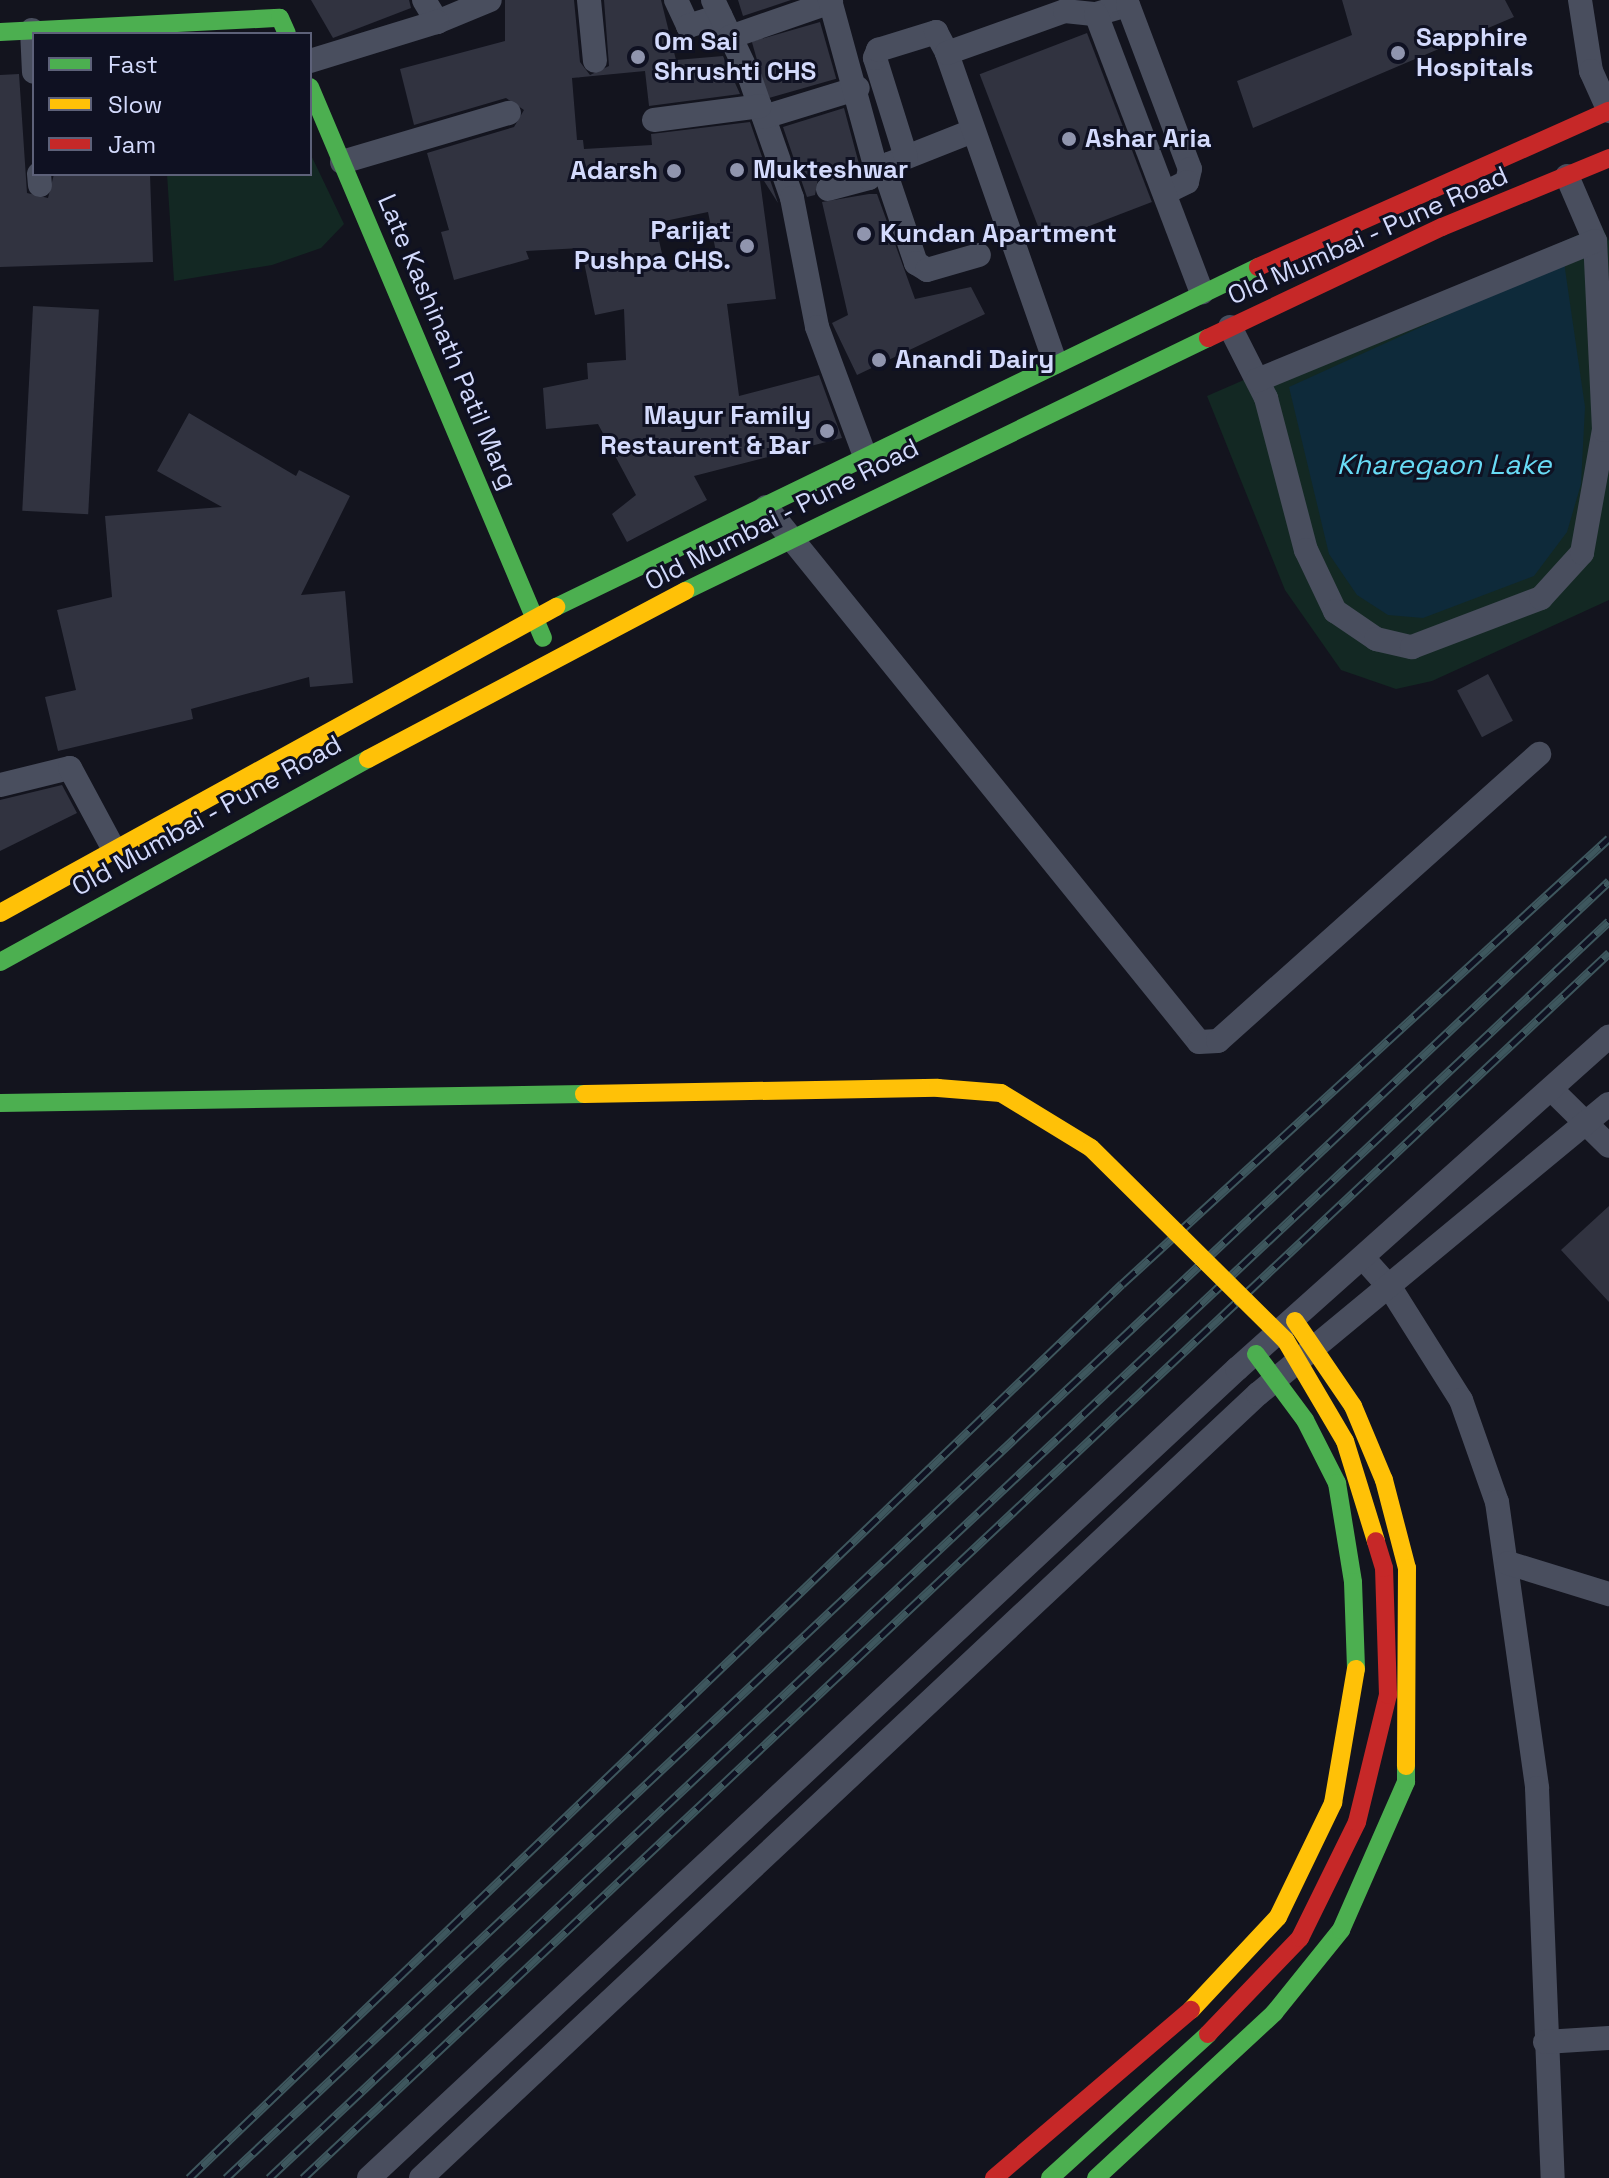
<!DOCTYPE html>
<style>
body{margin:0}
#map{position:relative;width:1609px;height:2178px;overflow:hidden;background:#13141e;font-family:"Space Grotesk",sans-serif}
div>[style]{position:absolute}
.green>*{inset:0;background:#132823}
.water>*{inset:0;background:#0e2a3a}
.building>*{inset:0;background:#313340;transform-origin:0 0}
.street>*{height:24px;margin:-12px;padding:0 12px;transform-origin:12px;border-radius:12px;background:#494e5e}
.fast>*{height:18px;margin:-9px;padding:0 9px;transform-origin:9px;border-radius:9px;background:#4caf50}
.slow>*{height:18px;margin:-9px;padding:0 9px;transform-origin:9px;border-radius:9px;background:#ffc107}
.jam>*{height:18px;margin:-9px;padding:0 9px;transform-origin:9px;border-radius:9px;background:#c62828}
.rail>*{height:9px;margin-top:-4.5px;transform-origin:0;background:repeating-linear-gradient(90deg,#0f1122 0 18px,#3e575e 0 36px);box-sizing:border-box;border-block:2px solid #3e575e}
.slow-bridge>*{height:18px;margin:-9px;padding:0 9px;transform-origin:9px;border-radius:9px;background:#ffc107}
.jam-bridge>*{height:18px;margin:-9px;padding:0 9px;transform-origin:9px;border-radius:9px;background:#c62828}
.dots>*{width:22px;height:22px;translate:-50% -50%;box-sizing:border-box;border:4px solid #0f1122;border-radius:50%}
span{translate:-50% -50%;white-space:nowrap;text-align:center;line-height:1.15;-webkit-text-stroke:6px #0f1122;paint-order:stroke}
.poi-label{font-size:26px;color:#d3dafc;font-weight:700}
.left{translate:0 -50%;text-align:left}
.right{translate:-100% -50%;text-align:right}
.street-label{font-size:26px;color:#d3dafc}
.water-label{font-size:28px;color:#68dbf5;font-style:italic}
.legend{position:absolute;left:32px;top:32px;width:280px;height:144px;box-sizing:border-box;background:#0f1122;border:2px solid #5d6179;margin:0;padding:10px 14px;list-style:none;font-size:24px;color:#d3dafc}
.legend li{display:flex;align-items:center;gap:16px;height:40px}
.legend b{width:40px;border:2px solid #5d6179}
</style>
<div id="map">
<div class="green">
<i style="clip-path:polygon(310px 153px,344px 224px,321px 248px,272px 265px,174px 281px,167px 174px,310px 174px)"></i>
<i style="clip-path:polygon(1601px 225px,1609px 241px,1609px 600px,1432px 681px,1396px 689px,1341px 670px,1285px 590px,1207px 396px)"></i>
</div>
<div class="water">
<i style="clip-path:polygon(1564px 262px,1585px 407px,1581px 484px,1567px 532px,1534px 576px,1423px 618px,1388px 615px,1357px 595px,1329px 554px,1289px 387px)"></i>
</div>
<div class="building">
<i style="clip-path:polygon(311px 0,409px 0,411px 8px,333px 38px)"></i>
<i style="clip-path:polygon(evenodd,505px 0,574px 0,580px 62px,590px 75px,609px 66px,604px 0,661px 0,676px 60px,723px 56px,740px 94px,649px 106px,645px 71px,572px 78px,577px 140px,583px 140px,584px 149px,652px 145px,651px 134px,750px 122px,778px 203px,759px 173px,776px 299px,727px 304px,739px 396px,819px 375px,842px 438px,694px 476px,707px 500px,627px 542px,612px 514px,636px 495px,598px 424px,546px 429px,543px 388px,588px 379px,587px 363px,626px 360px,624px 309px,595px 315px,581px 248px,526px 251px,529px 259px,454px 280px,441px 232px,449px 230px,427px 153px,514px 127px,524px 110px,506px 98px,414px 125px,400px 69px,505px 41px,505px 0,708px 212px,718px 262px,666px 271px,655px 223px,708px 212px)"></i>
<i style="clip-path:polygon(738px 0,791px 0,743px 16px)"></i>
<i style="clip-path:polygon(1342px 0,1505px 0,1514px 17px,1253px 128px,1237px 81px,1352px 35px)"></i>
<i style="left:820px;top:22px;width:59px;height:71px;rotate:74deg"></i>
<i style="left:1087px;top:33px;width:181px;height:115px;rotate:69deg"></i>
<i style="clip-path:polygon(19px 74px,27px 193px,48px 198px,54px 174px,150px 174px,153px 262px,0 267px,0 75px)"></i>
<i style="clip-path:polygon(844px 108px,859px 164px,818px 178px,815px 195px,807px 197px,783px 127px)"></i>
<i style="clip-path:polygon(869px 194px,877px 194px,915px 299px,971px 287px,985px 314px,857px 375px,832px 323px,848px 315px,822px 202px)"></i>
<i style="left:33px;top:306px;width:66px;height:205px;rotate:3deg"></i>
<i style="clip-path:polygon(189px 413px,296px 476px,299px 470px,350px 496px,301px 595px,345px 591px,353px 683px,310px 687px,309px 677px,191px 709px,193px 719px,58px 751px,45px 697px,76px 690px,57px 610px,112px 597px,105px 516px,222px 507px,157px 471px)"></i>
<i style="left:1488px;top:674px;width:53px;height:35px;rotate:62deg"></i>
<i style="clip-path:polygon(62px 785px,77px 813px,0 851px,0 800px)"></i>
<i style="clip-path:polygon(1609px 1206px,1609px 1302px,1561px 1250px)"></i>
</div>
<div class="street">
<i style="left:424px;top:0;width:26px;rotate:59deg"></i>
<i style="left:437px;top:22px;width:57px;rotate:-22.5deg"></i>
<i style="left:589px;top:0;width:61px;rotate:84.4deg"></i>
<i style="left:676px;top:0;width:29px;rotate:65deg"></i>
<i style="left:688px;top:26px;width:34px;rotate:-17deg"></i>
<i style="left:713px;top:0;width:86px;rotate:64.6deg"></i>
<i style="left:750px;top:78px;width:127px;rotate:70.7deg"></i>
<i style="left:792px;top:198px;width:131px;rotate:79deg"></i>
<i style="left:817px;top:327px;width:138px;rotate:69.6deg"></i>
<i style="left:1580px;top:0;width:72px;rotate:81.2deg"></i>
<i style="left:1591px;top:71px;width:44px;rotate:65.8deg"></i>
<i style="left:1096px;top:14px;width:33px;rotate:-16deg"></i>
<i style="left:1128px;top:5px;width:175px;rotate:69.3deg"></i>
<i style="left:1190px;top:169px;width:13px;rotate:103deg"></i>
<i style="left:1187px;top:182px;width:25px;rotate:154deg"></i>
<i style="left:32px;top:30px;width:42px;rotate:87.3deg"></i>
<i style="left:730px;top:37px;width:107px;rotate:-19.1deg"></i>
<i style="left:310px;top:61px;width:133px;rotate:-17.1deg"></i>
<i style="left:764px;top:117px;width:98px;rotate:-17.1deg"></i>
<i style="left:654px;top:120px;width:107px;rotate:-7.5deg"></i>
<i style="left:970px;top:132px;width:87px;rotate:158.4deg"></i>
<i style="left:889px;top:164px;width:13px;rotate:99deg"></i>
<i style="left:887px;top:177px;width:91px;rotate:71.4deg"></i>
<i style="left:916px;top:263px;width:13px;rotate:32deg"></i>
<i style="left:927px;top:270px;width:54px;rotate:-16.1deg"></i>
<i style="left:906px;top:157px;width:104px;rotate:-107.4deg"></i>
<i style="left:875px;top:58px;width:9px;rotate:-69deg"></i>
<i style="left:878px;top:50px;width:61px;rotate:-17.2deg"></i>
<i style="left:936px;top:32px;width:24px;rotate:62deg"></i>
<i style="left:342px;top:162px;width:174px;rotate:-16.4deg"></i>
<i style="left:39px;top:174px;width:11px;rotate:85deg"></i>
<i style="left:1567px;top:176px;width:71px;rotate:66.7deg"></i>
<i style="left:828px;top:189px;width:42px;rotate:-15deg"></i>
<i style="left:869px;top:178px;width:14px;rotate:-65deg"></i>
<i style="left:875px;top:165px;width:171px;rotate:-105.3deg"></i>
<i style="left:1230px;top:327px;width:80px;rotate:63.1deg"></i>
<i style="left:1266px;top:398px;width:157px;rotate:75.3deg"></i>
<i style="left:1306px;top:550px;width:68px;rotate:64.6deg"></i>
<i style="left:1335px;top:611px;width:50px;rotate:34.3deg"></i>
<i style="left:1376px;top:639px;width:37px;rotate:13deg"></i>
<i style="left:1412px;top:647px;width:138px;rotate:-20.8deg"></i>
<i style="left:1541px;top:598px;width:61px;rotate:-47.7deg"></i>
<i style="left:1582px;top:553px;width:125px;rotate:-79.9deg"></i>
<i style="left:1604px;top:430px;width:189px;rotate:-92.7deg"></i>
<i style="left:1595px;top:241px;width:365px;rotate:157.6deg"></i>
<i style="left:1055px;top:362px;width:327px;rotate:-109.3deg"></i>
<i style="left:947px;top:53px;width:125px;rotate:-19.6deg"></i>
<i style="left:1065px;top:11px;width:31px;rotate:6deg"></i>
<i style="left:1096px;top:14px;width:298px;rotate:69.2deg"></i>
<i style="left:766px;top:507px;width:688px;rotate:51.02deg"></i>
<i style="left:1199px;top:1042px;width:19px;rotate:-3deg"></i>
<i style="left:1218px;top:1041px;width:431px;rotate:-41.8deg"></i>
<i style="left:0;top:785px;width:72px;rotate:-13.7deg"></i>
<i style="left:70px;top:768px;width:91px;rotate:61.7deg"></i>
<i style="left:1551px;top:1089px;width:81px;rotate:44.5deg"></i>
<i style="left:1365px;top:1260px;width:39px;rotate:48deg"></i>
<i style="left:1391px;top:1289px;width:131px;rotate:57.8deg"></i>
<i style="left:1461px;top:1400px;width:108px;rotate:70.6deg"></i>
<i style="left:1497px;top:1502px;width:289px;rotate:82deg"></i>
<i style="left:1537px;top:1788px;width:390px;rotate:87.7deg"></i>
<i style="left:1508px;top:1563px;width:106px;rotate:17.1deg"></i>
<i style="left:1545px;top:2042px;width:64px;rotate:-3.6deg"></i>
<i style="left:369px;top:2178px;width:1187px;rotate:-42.99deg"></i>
<i style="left:1237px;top:1369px;width:499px;rotate:-41.8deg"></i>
<i style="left:421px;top:2178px;width:1147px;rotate:-43.13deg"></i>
<i style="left:1258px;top:1394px;width:455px;rotate:-39.6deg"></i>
</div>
<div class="fast">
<i style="left:0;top:32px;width:280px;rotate:-2.9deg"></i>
<i style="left:280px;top:18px;width:17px;rotate:66deg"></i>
<i style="left:310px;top:87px;width:598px;rotate:67.08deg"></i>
<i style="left:685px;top:591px;width:581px;rotate:-25.82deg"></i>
<i style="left:556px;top:607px;width:780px;rotate:-25.84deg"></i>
<i style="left:0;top:962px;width:420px;rotate:-28.9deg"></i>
<i style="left:0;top:1103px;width:584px;rotate:-0.88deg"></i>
<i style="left:1256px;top:1354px;width:82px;rotate:53.4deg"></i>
<i style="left:1305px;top:1420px;width:71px;rotate:63.1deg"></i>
<i style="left:1337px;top:1483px;width:100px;rotate:80.8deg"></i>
<i style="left:1353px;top:1582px;width:87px;rotate:88deg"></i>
<i style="left:1050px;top:2178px;width:214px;rotate:-42.3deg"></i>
<i style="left:1096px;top:2178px;width:243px;rotate:-42.8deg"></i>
<i style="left:1274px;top:2013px;width:107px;rotate:-51.1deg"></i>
<i style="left:1341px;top:1930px;width:162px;rotate:-66.3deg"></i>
<i style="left:1406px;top:1782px;width:16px;rotate:-90deg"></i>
</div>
<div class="slow">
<i style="left:368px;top:759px;width:359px;rotate:-27.9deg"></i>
<i style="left:0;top:913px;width:635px;rotate:-28.83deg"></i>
<i style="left:584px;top:1094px;width:354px;rotate:-1deg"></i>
<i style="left:1295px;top:1321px;width:103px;rotate:55.7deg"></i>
<i style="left:1353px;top:1406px;width:80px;rotate:67.3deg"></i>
<i style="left:1384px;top:1480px;width:91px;rotate:75.4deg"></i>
<i style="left:1407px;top:1568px;width:198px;rotate:90.3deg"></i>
<i style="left:1191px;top:2010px;width:127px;rotate:-46.9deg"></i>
<i style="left:1278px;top:1917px;width:127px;rotate:-64.2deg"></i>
<i style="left:1333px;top:1803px;width:136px;rotate:-80.3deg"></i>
</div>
<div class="jam">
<i style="left:1258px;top:267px;width:384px;rotate:-24deg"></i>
<i style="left:1208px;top:338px;width:259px;rotate:-25.4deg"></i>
<i style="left:1442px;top:227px;width:181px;rotate:-22.4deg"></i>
<i style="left:994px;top:2178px;width:259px;rotate:-40.5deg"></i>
</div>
<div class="rail">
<i style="left:189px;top:2178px;width:1292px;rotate:-43.78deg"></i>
<i style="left:1122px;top:1284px;width:660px;rotate:-42.48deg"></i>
<i style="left:226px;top:2178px;width:1896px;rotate:-43.16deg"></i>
<i style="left:269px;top:2178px;width:1837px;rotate:-43.17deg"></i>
<i style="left:303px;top:2178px;width:1791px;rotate:-43.17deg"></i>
</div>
<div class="slow-bridge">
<i style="left:938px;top:1088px;width:63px;rotate:4.5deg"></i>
<i style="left:1001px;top:1093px;width:105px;rotate:31.4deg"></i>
<i style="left:1091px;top:1148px;width:274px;rotate:44.7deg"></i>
<i style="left:1286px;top:1341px;width:116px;rotate:59.5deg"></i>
<i style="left:1345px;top:1441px;width:105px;rotate:72.8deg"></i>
</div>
<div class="jam-bridge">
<i style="left:1208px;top:2034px;width:133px;rotate:-46.2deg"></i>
<i style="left:1300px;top:1938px;width:129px;rotate:-63.8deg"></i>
<i style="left:1357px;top:1822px;width:131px;rotate:-76.3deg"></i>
<i style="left:1388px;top:1695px;width:127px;rotate:-91.8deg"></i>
<i style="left:1384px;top:1568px;width:28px;rotate:-107deg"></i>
</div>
<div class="dots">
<i style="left:1398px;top:53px;background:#9095ae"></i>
<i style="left:638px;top:57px;background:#9095ae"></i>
<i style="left:1069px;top:139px;background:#9095ae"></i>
<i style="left:737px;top:170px;background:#9095ae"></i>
<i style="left:674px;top:171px;background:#9095ae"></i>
<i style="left:864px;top:234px;background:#9095ae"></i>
<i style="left:747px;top:246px;background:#9095ae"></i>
<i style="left:879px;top:360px;background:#9095ae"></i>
<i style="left:827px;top:431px;background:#9095ae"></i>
</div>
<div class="poi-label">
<span class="left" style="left:1416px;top:53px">Sapphire<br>Hospitals</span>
<span class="left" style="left:654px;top:57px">Om Sai<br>Shrushti CHS</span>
<span class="left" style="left:1085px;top:139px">Ashar Aria</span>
<span class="left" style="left:753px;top:170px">Mukteshwar</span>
<span class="right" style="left:658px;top:171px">Adarsh</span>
<span class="right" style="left:731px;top:246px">Parijat<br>Pushpa CHS.</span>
<span class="left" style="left:880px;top:234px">Kundan Apartment</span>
<span class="left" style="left:895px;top:360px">Anandi Dairy</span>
<span class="right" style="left:811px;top:431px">Mayur Family<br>Restaurent &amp; Bar</span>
</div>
<div class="street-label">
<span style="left:1368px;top:236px;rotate:-24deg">Old Mumbai - Pune Road</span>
<span style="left:447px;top:342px;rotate:67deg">Late Kashinath Patil Marg</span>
<span style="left:782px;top:515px;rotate:-27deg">Old Mumbai - Pune Road</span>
<span style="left:207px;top:816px;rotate:-29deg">Old Mumbai - Pune Road</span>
</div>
<div class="water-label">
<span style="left:1444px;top:464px">Kharegaon Lake</span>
</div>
<ul class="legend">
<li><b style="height:10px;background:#4caf50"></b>Fast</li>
<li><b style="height:10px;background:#ffc107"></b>Slow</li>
<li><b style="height:10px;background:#c62828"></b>Jam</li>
</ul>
</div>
